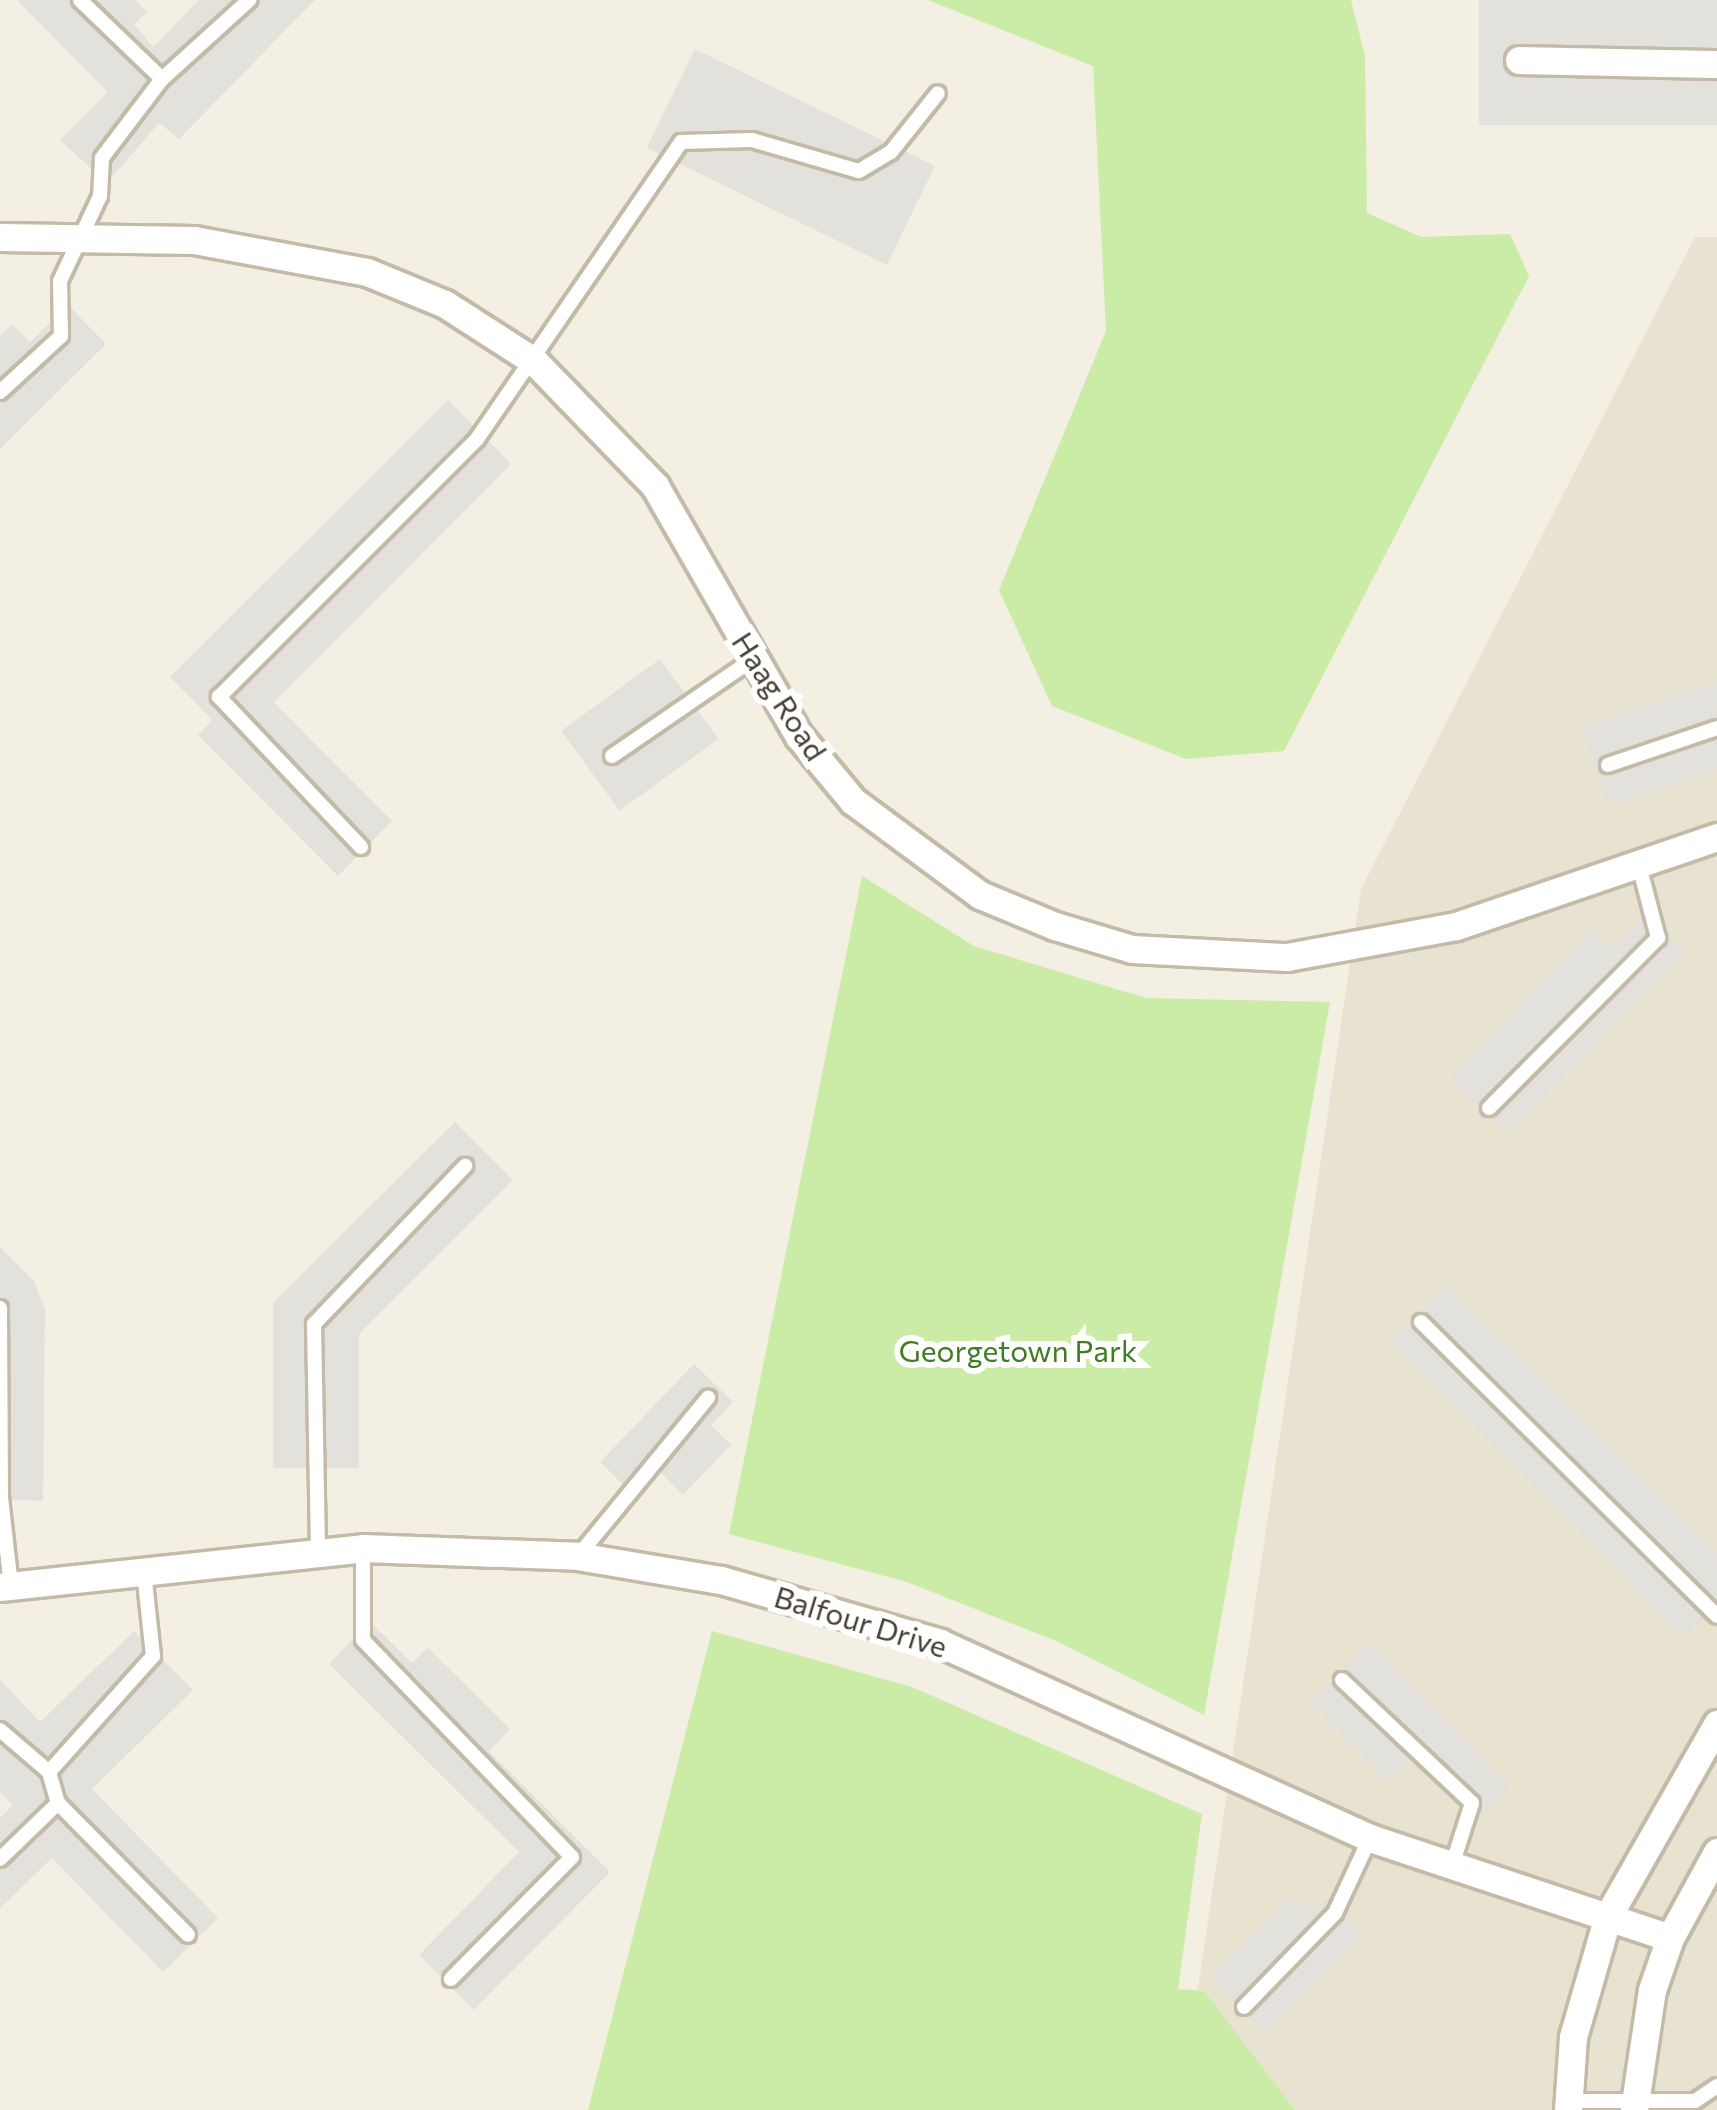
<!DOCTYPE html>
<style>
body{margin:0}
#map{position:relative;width:1717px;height:2110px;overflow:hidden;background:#f3efe3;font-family:Commissioner,sans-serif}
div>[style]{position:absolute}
.residential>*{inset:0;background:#e8e2d0}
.green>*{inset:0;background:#caeca7}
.parking>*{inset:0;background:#e3e1dc;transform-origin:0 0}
.roads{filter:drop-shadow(3px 0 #c3baa7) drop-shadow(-3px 0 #c3baa7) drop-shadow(0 3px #c3baa7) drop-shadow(0 -3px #c3baa7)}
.service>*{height:14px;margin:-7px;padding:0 7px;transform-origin:7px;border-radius:7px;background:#fff}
.minor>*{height:27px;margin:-13.5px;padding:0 13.5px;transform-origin:13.5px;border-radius:13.5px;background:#fff}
span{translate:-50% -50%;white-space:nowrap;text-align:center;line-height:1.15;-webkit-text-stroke:12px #fff;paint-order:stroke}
.street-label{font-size:30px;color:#463f32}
.park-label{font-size:30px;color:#3f7d20}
</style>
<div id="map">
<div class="residential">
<i style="clip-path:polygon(1695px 237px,1717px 237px,1717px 2110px,1180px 2110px,1361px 889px)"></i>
</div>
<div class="green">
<i style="clip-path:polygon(928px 0,1351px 0,1365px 56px,1367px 213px,1421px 237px,1510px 234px,1529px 276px,1284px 751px,1186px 759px,1052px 706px,999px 590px,1106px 331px,1093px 66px)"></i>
<i style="clip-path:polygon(862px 876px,974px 946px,1146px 998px,1330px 1002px,1204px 1715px,1056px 1641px,907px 1582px,729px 1534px)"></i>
<i style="clip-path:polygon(712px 1631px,912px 1687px,1202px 1814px,1178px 1989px,1204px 1991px,1295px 2110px,588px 2110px)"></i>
</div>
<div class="parking">
<i style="clip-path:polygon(17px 0,135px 0,147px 12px,134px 24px,153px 47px,199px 0,315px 0,179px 139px,159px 123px,107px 183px,60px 140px,108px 92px)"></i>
<i style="left:1479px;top:0;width:238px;height:125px"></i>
<i style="left:695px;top:49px;width:267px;height:110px;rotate:26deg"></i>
<i style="clip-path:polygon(68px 305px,106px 344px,0 449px,0 336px,12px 324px,30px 342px)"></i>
<i style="clip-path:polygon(448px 400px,511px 464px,274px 702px,392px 821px,338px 876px,198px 735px,212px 720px,170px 677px)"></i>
<i style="left:660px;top:659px;width:99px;height:122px;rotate:54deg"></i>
<i style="clip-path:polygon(1717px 681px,1717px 770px,1608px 806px,1581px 727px)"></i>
<i style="clip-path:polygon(1647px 914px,1685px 951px,1508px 1134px,1450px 1078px,1593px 929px,1614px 949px)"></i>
<i style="clip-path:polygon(455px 1122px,513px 1180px,359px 1334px,359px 1468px,273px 1468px,273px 1303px)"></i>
<i style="clip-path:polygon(0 1247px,34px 1281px,45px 1309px,43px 1501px,0 1499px)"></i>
<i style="clip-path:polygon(1445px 1284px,1717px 1552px,1717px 1603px,1683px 1638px,1391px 1341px)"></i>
<i style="clip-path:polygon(694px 1364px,733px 1402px,711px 1425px,731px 1445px,683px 1495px,660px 1472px,636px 1497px,600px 1462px)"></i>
<i style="clip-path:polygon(370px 1622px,412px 1663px,428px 1648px,510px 1729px,489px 1751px,610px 1872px,474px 2010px,419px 1955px,519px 1852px,329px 1664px)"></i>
<i style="clip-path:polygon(134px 1631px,193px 1690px,92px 1789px,218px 1918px,163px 1972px,52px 1858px,0 1908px,0 1818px,13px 1805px,0 1792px,0 1680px,40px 1722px)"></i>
<i style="clip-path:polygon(1368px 1643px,1511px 1788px,1475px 1824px,1410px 1759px,1387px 1781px,1309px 1702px)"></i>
<i style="clip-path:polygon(1295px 1894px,1312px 1912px,1327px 1898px,1363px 1937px,1264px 2032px,1210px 1975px)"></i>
</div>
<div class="roads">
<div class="service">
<i style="left:80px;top:0;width:114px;rotate:43.9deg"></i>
<i style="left:0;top:392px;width:83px;rotate:-42.6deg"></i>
<i style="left:61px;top:336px;width:55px;rotate:-91deg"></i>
<i style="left:60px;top:281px;width:94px;rotate:-64.8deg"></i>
<i style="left:100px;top:196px;width:38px;rotate:-87deg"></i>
<i style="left:102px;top:158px;width:99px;rotate:-52.8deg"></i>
<i style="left:162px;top:79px;width:118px;rotate:-42.2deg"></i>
<i style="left:612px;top:756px;width:171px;rotate:-34.5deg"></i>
<i style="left:1608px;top:765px;width:115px;rotate:-18.7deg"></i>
<i style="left:361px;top:847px;width:207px;rotate:-133.4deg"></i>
<i style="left:219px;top:697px;width:365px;rotate:-45deg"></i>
<i style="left:477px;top:439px;width:360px;rotate:-55.5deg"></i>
<i style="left:681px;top:142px;width:71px;rotate:-1.6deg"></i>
<i style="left:752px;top:140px;width:111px;rotate:16.2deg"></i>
<i style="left:859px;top:171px;width:37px;rotate:-31deg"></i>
<i style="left:891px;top:152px;width:75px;rotate:-51.5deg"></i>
<i style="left:1489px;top:1108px;width:240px;rotate:-45.2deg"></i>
<i style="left:1658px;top:938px;width:80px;rotate:-104.6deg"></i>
<i style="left:0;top:1308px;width:189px;rotate:89.7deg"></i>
<i style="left:1px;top:1497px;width:90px;rotate:83.6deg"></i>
<i style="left:1421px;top:1322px;width:417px;rotate:44.8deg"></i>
<i style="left:363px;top:1548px;width:92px;rotate:90deg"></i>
<i style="left:363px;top:1640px;width:301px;rotate:46.1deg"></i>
<i style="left:572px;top:1857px;width:172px;rotate:134.8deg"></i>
<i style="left:318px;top:1551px;width:227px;rotate:-91deg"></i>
<i style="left:314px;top:1324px;width:219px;rotate:-46.3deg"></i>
<i style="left:578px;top:1556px;width:205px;rotate:-50.6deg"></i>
<i style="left:1342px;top:1680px;width:179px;rotate:43.4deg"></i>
<i style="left:1472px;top:1803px;width:69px;rotate:107.7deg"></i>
<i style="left:0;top:1730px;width:65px;rotate:40.6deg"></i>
<i style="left:49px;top:1772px;width:32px;rotate:74deg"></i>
<i style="left:58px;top:1803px;width:185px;rotate:45.4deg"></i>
<i style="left:49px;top:1772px;width:156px;rotate:-48.1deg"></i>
<i style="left:153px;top:1656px;width:84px;rotate:-96.1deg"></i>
<i style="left:0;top:1859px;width:81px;rotate:-44deg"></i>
<i style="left:1244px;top:2007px;width:131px;rotate:-45.9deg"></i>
<i style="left:1335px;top:1913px;width:83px;rotate:-65deg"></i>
<i style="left:1568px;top:2101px;width:127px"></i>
<i style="left:1695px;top:2101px;width:27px;rotate:-34deg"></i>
</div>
<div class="minor">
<i style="left:1519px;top:60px;width:198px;rotate:1.2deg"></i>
<i style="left:0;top:237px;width:194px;rotate:0.9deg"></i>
<i style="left:194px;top:240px;width:176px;rotate:10.5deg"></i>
<i style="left:367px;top:272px;width:84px;rotate:22.3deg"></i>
<i style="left:445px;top:304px;width:107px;rotate:32.8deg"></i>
<i style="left:535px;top:362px;width:173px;rotate:45.9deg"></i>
<i style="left:655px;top:486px;width:289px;rotate:60.1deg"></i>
<i style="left:799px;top:736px;width:85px;rotate:50.3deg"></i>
<i style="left:853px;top:801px;width:158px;rotate:36.5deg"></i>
<i style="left:980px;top:895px;width:81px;rotate:22.5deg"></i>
<i style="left:1055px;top:926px;width:80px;rotate:16.6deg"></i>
<i style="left:1132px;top:949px;width:155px;rotate:3deg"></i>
<i style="left:1287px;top:957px;width:172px;rotate:-10.4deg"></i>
<i style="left:1456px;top:926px;width:276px;rotate:-18.8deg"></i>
<i style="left:0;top:1587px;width:365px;rotate:-6.1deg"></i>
<i style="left:363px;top:1548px;width:214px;rotate:2.1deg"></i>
<i style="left:577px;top:1556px;width:146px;rotate:9.5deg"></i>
<i style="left:721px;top:1580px;width:228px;rotate:16deg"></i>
<i style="left:940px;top:1643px;width:472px;rotate:24.4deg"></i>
<i style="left:1370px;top:1838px;width:316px;rotate:18.4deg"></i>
<i style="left:1568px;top:2110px;width:73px;rotate:-86.1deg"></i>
<i style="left:1573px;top:2037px;width:126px;rotate:-73.9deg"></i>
<i style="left:1608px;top:1916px;width:221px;rotate:-60.4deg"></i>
<i style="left:1634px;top:2110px;width:121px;rotate:-81.5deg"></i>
<i style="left:1652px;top:1990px;width:55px;rotate:-70.9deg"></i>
<i style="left:1670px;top:1938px;width:98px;rotate:-61.3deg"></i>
</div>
</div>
<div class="street-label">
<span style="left:780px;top:696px;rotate:57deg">Haag Road</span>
<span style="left:861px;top:1621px;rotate:17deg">Balfour Drive</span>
</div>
<div class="park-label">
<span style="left:1018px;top:1350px">Georgetown Park</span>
</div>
</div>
